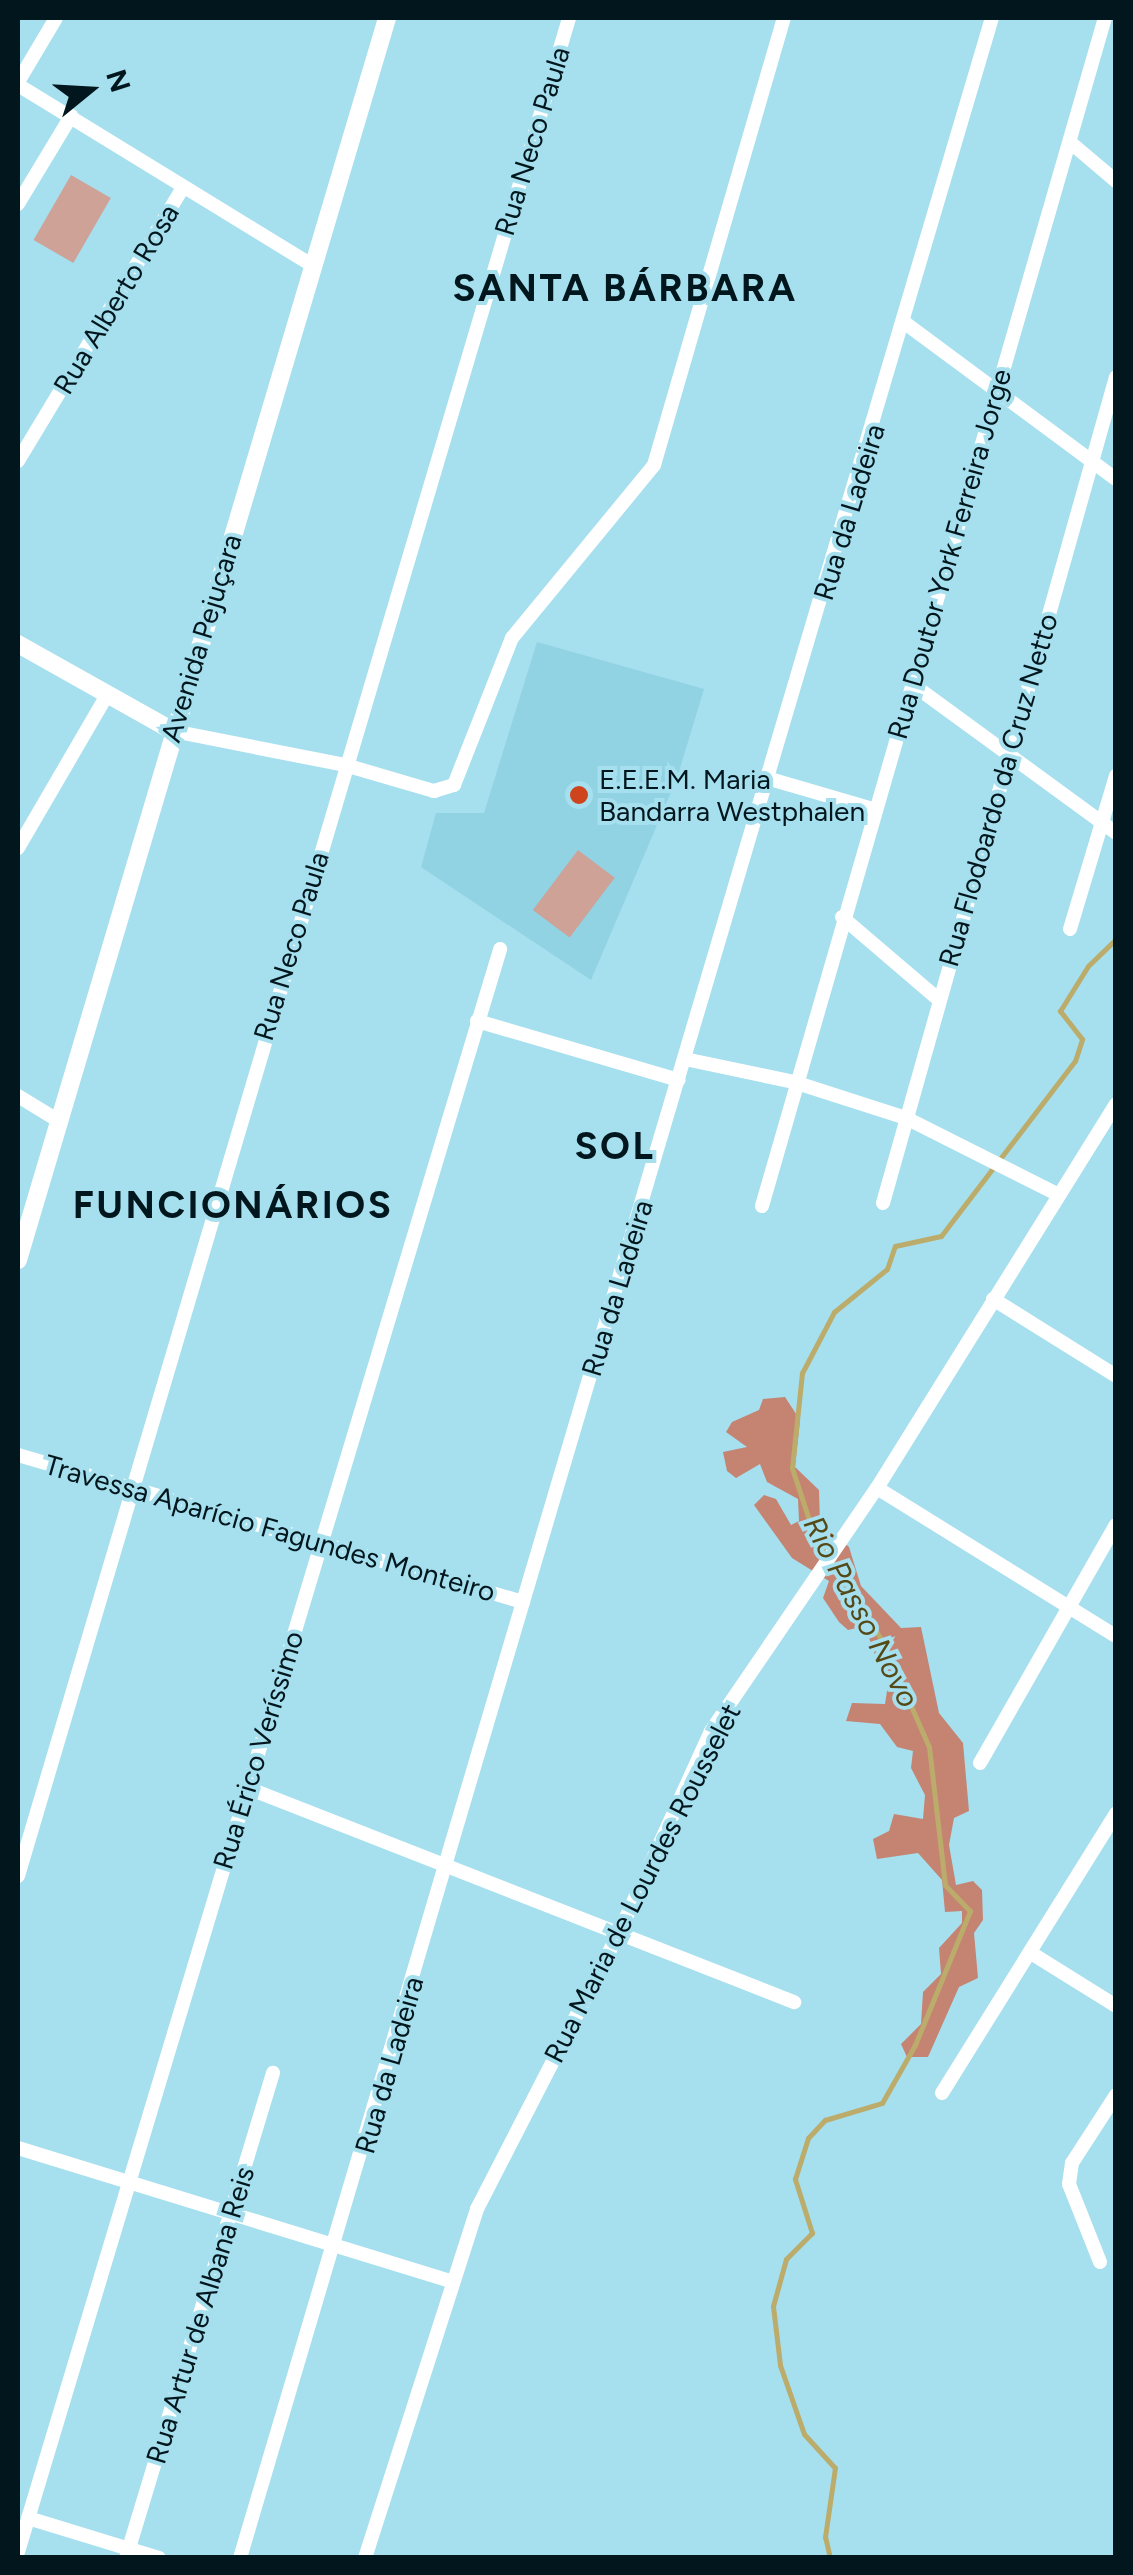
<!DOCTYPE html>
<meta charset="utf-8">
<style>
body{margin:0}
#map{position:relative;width:1133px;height:2575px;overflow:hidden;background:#a6dfee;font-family:Figtree,sans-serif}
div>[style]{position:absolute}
.built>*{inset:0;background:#91d2e3}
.green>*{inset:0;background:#cea297;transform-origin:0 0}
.forest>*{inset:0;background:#c58372}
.stream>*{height:5px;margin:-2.5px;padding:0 2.5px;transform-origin:2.5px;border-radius:2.5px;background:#bcac6b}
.minor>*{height:14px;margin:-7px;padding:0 7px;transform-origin:7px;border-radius:7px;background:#fff}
.tertiary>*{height:18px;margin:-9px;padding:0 9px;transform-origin:9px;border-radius:9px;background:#fff}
.dots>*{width:28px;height:28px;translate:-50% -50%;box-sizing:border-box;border:5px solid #a6dfee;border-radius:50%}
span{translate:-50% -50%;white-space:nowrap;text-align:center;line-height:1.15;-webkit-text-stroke:8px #a6dfee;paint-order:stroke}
.street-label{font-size:28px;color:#02171d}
.poi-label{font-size:28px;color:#02171d}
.left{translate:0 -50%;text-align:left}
.water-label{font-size:30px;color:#554a17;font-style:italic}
.district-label{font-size:38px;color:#02171d;font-weight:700;letter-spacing:2.5px}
.frame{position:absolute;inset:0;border:20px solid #02171d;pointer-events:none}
.north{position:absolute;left:40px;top:40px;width:100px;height:100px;-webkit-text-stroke:8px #a6dfee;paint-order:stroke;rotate:72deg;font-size:28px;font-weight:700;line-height:40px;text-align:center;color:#02171d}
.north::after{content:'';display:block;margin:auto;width:35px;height:45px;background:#02171d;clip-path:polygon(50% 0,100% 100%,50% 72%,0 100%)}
</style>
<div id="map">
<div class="built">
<i style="clip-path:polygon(537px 642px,704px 689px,677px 778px,591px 980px,421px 867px,436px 813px,484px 813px)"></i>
</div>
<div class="green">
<i style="left:71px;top:175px;width:46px;height:75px;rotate:30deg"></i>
<i style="left:578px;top:850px;width:46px;height:75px;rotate:37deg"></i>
</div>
<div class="forest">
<i style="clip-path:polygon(785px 1397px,800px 1420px,795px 1467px,819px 1490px,820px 1524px,849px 1547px,861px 1586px,901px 1628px,921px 1627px,939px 1713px,963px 1743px,969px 1811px,954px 1818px,949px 1845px,956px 1885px,973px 1881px,982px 1890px,983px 1920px,974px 1933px,978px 1978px,959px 1987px,928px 2057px,907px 2057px,901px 2044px,921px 2024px,923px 1992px,941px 1974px,939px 1948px,962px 1923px,962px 1911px,945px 1912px,942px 1880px,918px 1853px,877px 1859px,873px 1839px,889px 1831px,894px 1814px,923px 1819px,925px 1795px,911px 1768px,913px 1751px,897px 1747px,880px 1724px,846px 1721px,852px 1703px,885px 1704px,890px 1672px,879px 1666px,869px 1638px,874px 1624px,848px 1630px,839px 1622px,823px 1598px,829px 1581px,792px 1558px,754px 1505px,764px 1495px,776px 1499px,791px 1525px,799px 1521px,798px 1499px,767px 1482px,760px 1464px,736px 1478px,727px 1471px,723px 1452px,747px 1447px,726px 1432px,732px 1422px,759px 1410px,763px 1399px)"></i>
</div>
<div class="stream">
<i style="left:830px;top:2558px;width:22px;rotate:-103deg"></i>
<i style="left:825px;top:2537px;width:70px;rotate:-81.8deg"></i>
<i style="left:835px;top:2468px;width:46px;rotate:-132.4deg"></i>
<i style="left:804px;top:2434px;width:73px;rotate:-109.2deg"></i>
<i style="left:780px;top:2365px;width:59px;rotate:-96.8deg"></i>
<i style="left:773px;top:2306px;width:49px;rotate:-74.5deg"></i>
<i style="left:786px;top:2259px;width:37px;rotate:-45deg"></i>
<i style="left:812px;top:2233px;width:57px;rotate:-107.5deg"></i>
<i style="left:795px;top:2179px;width:43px;rotate:-72.4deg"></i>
<i style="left:808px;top:2138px;width:25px;rotate:-47deg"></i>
<i style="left:825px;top:2120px;width:59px;rotate:-16.6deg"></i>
<i style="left:882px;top:2103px;width:67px;rotate:-60.4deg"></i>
<i style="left:915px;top:2045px;width:145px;rotate:-67.7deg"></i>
<i style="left:970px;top:1911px;width:36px;rotate:-134deg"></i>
<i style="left:945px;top:1885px;width:139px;rotate:-96.6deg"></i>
<i style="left:929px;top:1747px;width:115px;rotate:-113.7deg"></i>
<i style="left:883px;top:1642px;width:124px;rotate:-123.2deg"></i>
<i style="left:815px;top:1538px;width:74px;rotate:-108.2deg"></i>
<i style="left:792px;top:1468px;width:96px;rotate:-84deg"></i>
<i style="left:802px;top:1373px;width:69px;rotate:-62.3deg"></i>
<i style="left:834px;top:1312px;width:68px;rotate:-39.1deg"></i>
<i style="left:887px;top:1269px;width:24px;rotate:-71deg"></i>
<i style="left:895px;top:1246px;width:47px;rotate:-12.3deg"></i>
<i style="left:941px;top:1236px;width:220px;rotate:-52.6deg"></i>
<i style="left:1075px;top:1061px;width:23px;rotate:-72deg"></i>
<i style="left:1082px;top:1039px;width:36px;rotate:-128deg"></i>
<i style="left:1060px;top:1011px;width:53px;rotate:-58.1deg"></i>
<i style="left:1088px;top:966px;width:39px;rotate:-44deg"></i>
</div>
<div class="minor">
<i style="left:18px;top:82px;width:74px;rotate:-59.3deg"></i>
<i style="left:18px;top:85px;width:348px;rotate:31.5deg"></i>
<i style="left:1071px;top:143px;width:59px;rotate:40.2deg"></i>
<i style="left:18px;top:204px;width:103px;rotate:-58.9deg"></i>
<i style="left:905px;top:323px;width:262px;rotate:36.5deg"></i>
<i style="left:18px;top:461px;width:320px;rotate:-58.9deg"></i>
<i style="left:912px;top:684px;width:253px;rotate:36.1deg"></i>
<i style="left:173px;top:731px;width:175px;rotate:11.2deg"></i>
<i style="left:345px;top:765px;width:93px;rotate:16.3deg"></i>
<i style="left:434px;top:791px;width:21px;rotate:-17deg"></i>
<i style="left:454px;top:785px;width:158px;rotate:-68.5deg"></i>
<i style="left:512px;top:638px;width:224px;rotate:-50.6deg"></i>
<i style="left:654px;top:465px;width:466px;rotate:-73.8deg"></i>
<i style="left:770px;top:779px;width:107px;rotate:16.2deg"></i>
<i style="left:18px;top:848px;width:175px;rotate:-59.8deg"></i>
<i style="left:842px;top:917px;width:126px;rotate:40.5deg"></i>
<i style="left:1070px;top:929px;width:160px;rotate:-73.3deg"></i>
<i style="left:477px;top:1021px;width:210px;rotate:16.3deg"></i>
<i style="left:685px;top:1059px;width:111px;rotate:11.9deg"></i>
<i style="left:794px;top:1082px;width:118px;rotate:17.8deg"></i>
<i style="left:906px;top:1118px;width:169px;rotate:26.7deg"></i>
<i style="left:18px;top:1096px;width:48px;rotate:31.4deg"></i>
<i style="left:883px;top:1203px;width:858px;rotate:-74.25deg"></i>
<i style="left:762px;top:1206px;width:1237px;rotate:-73.9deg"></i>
<i style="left:993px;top:1299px;width:145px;rotate:32deg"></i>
<i style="left:18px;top:1455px;width:526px;rotate:16.23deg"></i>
<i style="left:877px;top:1488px;width:281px;rotate:31.8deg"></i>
<i style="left:980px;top:1763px;width:274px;rotate:-60.3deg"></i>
<i style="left:245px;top:1787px;width:590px;rotate:21.39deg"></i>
<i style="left:18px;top:1876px;width:1938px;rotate:-73.48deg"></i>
<i style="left:1031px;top:1953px;width:100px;rotate:31.9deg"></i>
<i style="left:942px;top:2093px;width:329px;rotate:-58.1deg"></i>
<i style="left:18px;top:2148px;width:451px;rotate:17.1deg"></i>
<i style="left:1100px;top:2262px;width:84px;rotate:-111.7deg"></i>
<i style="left:1069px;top:2184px;width:21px;rotate:-82deg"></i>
<i style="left:1072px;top:2163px;width:81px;rotate:-57.1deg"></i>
<i style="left:28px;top:2518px;width:137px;rotate:17deg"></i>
<i style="left:18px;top:2552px;width:1674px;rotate:-73.26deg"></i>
<i style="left:126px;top:2558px;width:507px;rotate:-73.14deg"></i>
<i style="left:240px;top:2558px;width:2649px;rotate:-73.51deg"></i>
<i style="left:365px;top:2558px;width:367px;rotate:-72.2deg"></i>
<i style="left:477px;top:2209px;width:310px;rotate:-62.8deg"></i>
<i style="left:619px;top:1933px;width:222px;rotate:-65.5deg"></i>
<i style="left:711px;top:1731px;width:294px;rotate:-55.7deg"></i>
<i style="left:877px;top:1488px;width:452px;rotate:-58.1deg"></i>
</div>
<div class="tertiary">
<i style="left:18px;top:644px;width:178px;rotate:29.3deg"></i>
<i style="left:18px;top:1260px;width:1296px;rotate:-73.45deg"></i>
</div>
<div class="dots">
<i style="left:579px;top:795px;background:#cd441d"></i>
</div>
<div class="street-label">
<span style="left:532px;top:141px;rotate:-73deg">Rua Neco Paula</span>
<span style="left:116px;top:299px;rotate:-59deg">Rua Alberto Rosa</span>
<span style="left:849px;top:512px;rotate:-73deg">Rua da Ladeira</span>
<span style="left:949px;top:554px;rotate:-74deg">Rua Doutor York Ferreira Jorge</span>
<span style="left:201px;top:638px;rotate:-73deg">Avenida Pejuçara</span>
<span style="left:998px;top:790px;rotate:-74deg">Rua Flodoardo da Cruz Netto</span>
<span style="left:291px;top:946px;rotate:-73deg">Rua Neco Paula</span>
<span style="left:617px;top:1288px;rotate:-73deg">Rua da Ladeira</span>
<span style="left:270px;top:1528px;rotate:16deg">Travessa Aparício Fagundes Monteiro</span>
<span style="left:258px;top:1750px;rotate:-73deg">Rua Érico Veríssimo</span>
<span style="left:642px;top:1883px;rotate:-63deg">Rua Maria de Lourdes Rousselet</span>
<span style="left:389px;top:2065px;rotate:-74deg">Rua da Ladeira</span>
<span style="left:200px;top:2315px;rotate:-73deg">Rua Artur de Albana Reis</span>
</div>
<div class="poi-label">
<span class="left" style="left:599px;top:795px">E.E.E.M. Maria<br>Bandarra Westphalen</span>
</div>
<div class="water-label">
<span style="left:861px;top:1612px;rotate:62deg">Rio Passo Novo</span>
</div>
<div class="district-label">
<span style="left:625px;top:289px">SANTA BÁRBARA</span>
<span style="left:615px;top:1147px">SOL</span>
<span style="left:233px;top:1206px">FUNCIONÁRIOS</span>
</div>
<div class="frame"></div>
<div class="north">N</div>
</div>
